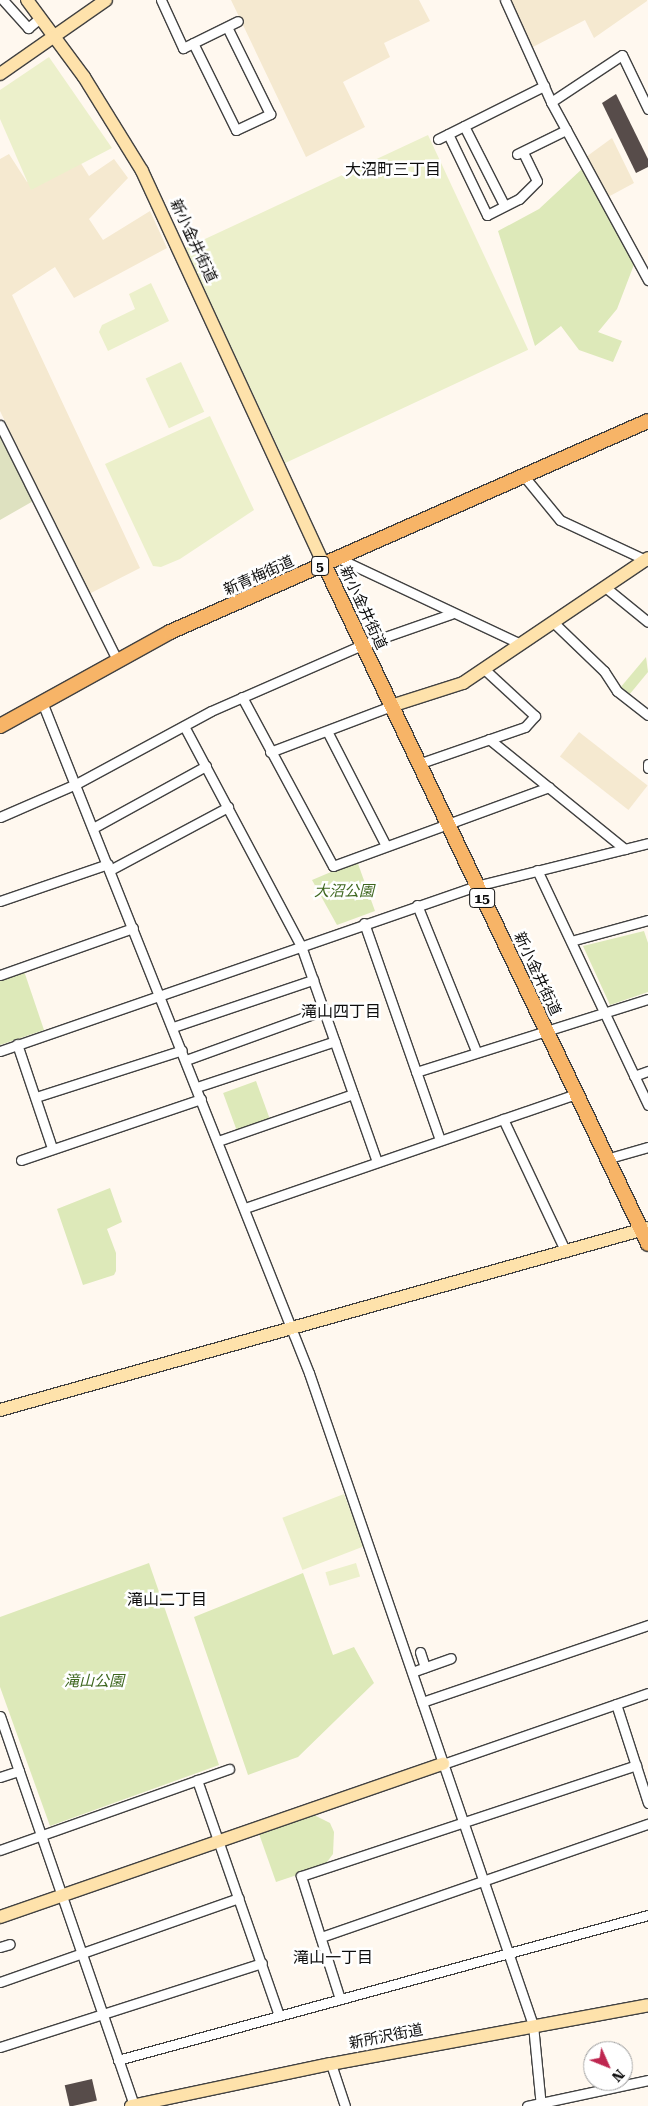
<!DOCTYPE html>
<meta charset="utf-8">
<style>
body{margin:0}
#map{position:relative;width:648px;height:2106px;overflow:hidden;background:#fff8ef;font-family:"Roboto Serif","Noto Sans JP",serif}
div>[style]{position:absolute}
.farmland>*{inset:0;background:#f5e9d0;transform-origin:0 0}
.green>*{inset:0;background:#dde9b9;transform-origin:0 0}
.cemetery>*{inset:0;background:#dee1c0}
.pitch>*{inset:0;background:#ecf0cb;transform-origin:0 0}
.building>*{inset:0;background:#574c4a;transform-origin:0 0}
.roads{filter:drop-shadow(1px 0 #414141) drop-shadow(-1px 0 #414141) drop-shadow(0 1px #414141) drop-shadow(0 -1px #414141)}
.street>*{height:9px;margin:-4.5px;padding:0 4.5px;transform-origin:4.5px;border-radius:4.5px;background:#fff}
.secondary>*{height:12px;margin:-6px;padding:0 6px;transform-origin:6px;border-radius:6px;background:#fee2ab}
.primary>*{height:14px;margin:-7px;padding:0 7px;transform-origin:7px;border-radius:7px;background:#f7b467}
span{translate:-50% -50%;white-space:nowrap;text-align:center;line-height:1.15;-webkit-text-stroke:5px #fff;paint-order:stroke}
.shield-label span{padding:1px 4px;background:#fff;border:1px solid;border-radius:4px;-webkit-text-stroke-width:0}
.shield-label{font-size:14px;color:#0e0e0e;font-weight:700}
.street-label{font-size:15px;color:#0e0e0e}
.park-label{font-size:15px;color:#3d661e;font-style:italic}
.neighbourhood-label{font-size:16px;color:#0e0e0e}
.north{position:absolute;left:583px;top:2041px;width:50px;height:50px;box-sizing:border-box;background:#fff;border:1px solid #9f9f9f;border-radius:50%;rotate:134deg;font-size:14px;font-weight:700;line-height:20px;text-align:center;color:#0e0e0e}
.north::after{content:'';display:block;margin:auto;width:18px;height:22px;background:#be2750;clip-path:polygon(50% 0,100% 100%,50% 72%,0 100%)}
</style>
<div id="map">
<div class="farmland">
<i style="clip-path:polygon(231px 0,419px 0,430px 21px,384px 43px,390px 57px,343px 82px,365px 127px,306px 157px)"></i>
<i style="clip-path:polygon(510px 0,647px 0,647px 1px,594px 38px,585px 20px,531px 48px)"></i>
<i style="clip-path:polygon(612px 138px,634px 183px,608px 197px,586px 157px)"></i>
<i style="clip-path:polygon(9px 154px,27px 182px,75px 154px,89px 176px,114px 159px,128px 178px,89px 219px,103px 240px,150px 211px,167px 248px,74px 298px,55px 267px,12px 295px,140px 568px,89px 594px,0 411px,0 159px)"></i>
<i style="left:579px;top:732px;width:87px;height:31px;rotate:38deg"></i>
</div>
<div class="green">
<i style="clip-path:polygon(583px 168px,635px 262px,617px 309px,598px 332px,622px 341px,613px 362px,579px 350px,561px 326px,535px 346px,498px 231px,539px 209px)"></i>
<i style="clip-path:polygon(646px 657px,648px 672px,629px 695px,620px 688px)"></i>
<i style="clip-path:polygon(357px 861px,375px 911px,337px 925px,312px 880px)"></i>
<i style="clip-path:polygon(644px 931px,648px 943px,648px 992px,610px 1005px,583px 946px)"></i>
<i style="clip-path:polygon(24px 971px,44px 1030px,0 1045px,0 979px)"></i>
<i style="left:256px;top:1081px;width:41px;height:35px;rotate:70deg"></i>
<i style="clip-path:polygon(110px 1188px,122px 1222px,107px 1229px,116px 1253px,116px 1271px,114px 1275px,83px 1285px,57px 1209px)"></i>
<i style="clip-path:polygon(149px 1563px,219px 1765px,50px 1826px,0 1687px,0 1617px)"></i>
<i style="clip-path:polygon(303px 1573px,333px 1655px,354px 1647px,374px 1683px,298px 1757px,248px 1775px,194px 1617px)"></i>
<i style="clip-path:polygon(310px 1813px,330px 1823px,334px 1832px,333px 1854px,324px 1866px,276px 1882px,258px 1831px)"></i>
</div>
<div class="cemetery">
<i style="clip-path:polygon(0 428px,35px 500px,0 520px)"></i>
</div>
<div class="pitch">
<i style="clip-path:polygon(49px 57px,112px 148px,31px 190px,0 119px,0 90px)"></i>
<i style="left:428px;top:135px;width:237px;height:268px;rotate:65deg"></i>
<i style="clip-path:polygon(151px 283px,169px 321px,108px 351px,99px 332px,102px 325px,135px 309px,129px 294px)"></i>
<i style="left:181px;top:362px;width:55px;height:39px;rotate:65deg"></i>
<i style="clip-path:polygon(210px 416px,254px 510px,180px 559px,161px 567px,153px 566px,105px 464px)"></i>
<i style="left:344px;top:1494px;width:56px;height:66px;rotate:69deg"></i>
<i style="left:356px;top:1563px;width:14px;height:32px;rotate:73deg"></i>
</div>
<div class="building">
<i style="clip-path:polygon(616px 94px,648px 159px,648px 167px,636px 173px,602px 103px)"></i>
<i style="left:92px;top:2079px;width:22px;height:28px;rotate:77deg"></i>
</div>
<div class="roads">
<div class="street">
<i style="left:3px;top:0;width:38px;rotate:48deg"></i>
<i style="left:28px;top:28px;width:16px;rotate:-40deg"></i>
<i style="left:161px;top:0;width:53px;rotate:65.4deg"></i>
<i style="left:183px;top:48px;width:61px;rotate:-26.1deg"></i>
<i style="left:505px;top:0;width:112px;rotate:65.7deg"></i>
<i style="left:551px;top:102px;width:203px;rotate:61.4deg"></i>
<i style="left:193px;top:43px;width:97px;rotate:63.7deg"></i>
<i style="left:236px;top:130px;width:38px;rotate:-25deg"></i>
<i style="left:270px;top:114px;width:97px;rotate:-116.3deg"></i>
<i style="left:551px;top:102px;width:85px;rotate:-33.5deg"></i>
<i style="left:622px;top:55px;width:60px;rotate:64.3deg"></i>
<i style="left:464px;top:126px;width:89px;rotate:63.1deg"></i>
<i style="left:448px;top:134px;width:90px;rotate:64.3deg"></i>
<i style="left:487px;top:215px;width:36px;rotate:-27deg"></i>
<i style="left:519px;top:199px;width:25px;rotate:-45deg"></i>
<i style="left:537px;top:181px;width:32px;rotate:-116deg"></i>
<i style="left:438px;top:139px;width:119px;rotate:-26.6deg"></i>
<i style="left:517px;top:154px;width:55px;rotate:-26.1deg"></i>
<i style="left:0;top:425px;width:263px;rotate:63.5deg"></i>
<i style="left:523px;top:475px;width:58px;rotate:50.6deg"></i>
<i style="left:560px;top:520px;width:97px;rotate:25deg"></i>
<i style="left:338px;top:558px;width:202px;rotate:25.2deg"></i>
<i style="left:605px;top:587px;width:55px;rotate:39.1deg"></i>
<i style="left:553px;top:622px;width:71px;rotate:43.9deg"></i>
<i style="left:604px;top:671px;width:24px;rotate:57deg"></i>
<i style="left:617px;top:691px;width:39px;rotate:38deg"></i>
<i style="left:242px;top:697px;width:192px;rotate:61.7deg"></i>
<i style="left:333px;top:866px;width:230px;rotate:-20.1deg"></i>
<i style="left:42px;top:702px;width:722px;rotate:68.3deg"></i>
<i style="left:309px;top:1373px;width:689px;rotate:71.04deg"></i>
<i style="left:533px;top:2025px;width:81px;rotate:84.4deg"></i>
<i style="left:184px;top:726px;width:249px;rotate:62deg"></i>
<i style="left:301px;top:946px;width:229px;rotate:70.6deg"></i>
<i style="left:327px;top:731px;width:129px;rotate:62.8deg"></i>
<i style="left:489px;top:739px;width:175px;rotate:39deg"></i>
<i style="left:270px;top:752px;width:129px;rotate:-20.8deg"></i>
<i style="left:418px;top:764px;width:113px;rotate:-19.1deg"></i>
<i style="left:525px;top:727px;width:15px;rotate:-48deg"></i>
<i style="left:535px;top:716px;width:69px;rotate:-137.3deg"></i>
<i style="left:648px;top:764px;width:4px;rotate:90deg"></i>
<i style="left:0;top:817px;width:83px;rotate:-23.5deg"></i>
<i style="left:76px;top:784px;width:153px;rotate:-28.4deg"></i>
<i style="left:211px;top:711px;width:165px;rotate:-23.6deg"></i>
<i style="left:362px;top:645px;width:94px;rotate:-19.2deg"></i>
<i style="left:93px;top:828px;width:129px;rotate:-28.8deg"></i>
<i style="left:110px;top:870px;width:134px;rotate:-28.1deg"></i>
<i style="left:537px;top:870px;width:260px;rotate:64.7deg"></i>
<i style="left:0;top:901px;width:114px;rotate:-18.9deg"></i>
<i style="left:417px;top:905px;width:157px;rotate:68deg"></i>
<i style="left:364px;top:923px;width:230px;rotate:70.7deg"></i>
<i style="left:571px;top:941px;width:80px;rotate:-15.3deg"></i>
<i style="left:0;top:975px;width:141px;rotate:-19.5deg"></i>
<i style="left:173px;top:1027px;width:148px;rotate:-18.6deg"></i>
<i style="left:17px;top:1044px;width:110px;rotate:71.4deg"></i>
<i style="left:0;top:1051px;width:504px;rotate:-19.12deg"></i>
<i style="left:476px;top:886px;width:177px;rotate:-14deg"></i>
<i style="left:186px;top:1060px;width:147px;rotate:-19.9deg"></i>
<i style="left:416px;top:1072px;width:243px;rotate:-17.5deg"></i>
<i style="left:634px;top:1076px;width:15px;rotate:-20deg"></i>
<i style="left:197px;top:1087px;width:145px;rotate:-18.4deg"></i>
<i style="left:36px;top:1097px;width:153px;rotate:-17.8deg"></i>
<i style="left:503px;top:1119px;width:147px;rotate:64.7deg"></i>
<i style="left:218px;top:1141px;width:143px;rotate:-19.2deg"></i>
<i style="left:606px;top:1159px;width:44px;rotate:-15.9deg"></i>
<i style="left:21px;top:1160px;width:190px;rotate:-18.7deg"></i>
<i style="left:245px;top:1208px;width:350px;rotate:-19deg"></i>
<i style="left:420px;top:1652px;width:16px;rotate:72deg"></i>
<i style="left:412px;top:1672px;width:41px;rotate:-19.7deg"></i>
<i style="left:422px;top:1702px;width:239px;rotate:-18.8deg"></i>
<i style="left:616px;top:1704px;width:104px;rotate:72.1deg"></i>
<i style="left:0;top:1716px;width:412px;rotate:71deg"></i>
<i style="left:443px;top:1764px;width:217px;rotate:-19.1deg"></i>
<i style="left:0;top:1777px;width:20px;rotate:-18deg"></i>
<i style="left:197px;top:1780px;width:249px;rotate:70.8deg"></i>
<i style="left:0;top:1850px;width:243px;rotate:-19.5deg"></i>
<i style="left:321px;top:1937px;width:346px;rotate:-19.1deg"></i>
<i style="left:0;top:1947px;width:10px;rotate:-17deg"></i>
<i style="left:0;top:1982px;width:253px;rotate:-19.4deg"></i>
<i style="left:340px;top:1999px;width:129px;rotate:-107.6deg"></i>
<i style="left:301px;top:1876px;width:353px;rotate:-18.3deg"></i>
<i style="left:0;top:2047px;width:275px;rotate:-17.8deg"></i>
<i style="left:118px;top:2060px;width:549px;rotate:-15.3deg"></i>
<i style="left:331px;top:2064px;width:44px;rotate:71.6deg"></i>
<i style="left:527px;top:2106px;width:124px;rotate:-12.1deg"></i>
</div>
<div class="secondary">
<i style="left:27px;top:0;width:96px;rotate:53.5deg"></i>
<i style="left:84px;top:77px;width:110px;rotate:58.3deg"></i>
<i style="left:142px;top:171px;width:433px;rotate:65.2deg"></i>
<i style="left:0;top:74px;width:129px;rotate:-34.9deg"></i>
<i style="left:391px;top:706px;width:76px;rotate:-17.7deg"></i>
<i style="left:463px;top:683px;width:223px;rotate:-34deg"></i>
<i style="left:0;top:1410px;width:673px;rotate:-15.69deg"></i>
<i style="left:0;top:1917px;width:469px;rotate:-19.1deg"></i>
<i style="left:131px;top:2106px;width:204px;rotate:-11.9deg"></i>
<i style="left:331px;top:2064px;width:322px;rotate:-10.5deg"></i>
</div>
<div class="primary">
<i style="left:324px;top:564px;width:753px;rotate:64.52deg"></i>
<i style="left:0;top:726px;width:194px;rotate:-28.9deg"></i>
<i style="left:170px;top:632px;width:522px;rotate:-23.82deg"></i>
</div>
</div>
<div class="shield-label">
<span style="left:320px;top:566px">5</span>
<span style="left:482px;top:898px">15</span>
</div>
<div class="street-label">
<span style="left:193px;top:241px;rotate:65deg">新小金井街道</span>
<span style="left:259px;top:576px;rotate:-24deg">新青梅街道</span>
<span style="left:363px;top:608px;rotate:65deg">新小金井街道</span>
<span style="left:537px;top:974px;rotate:65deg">新小金井街道</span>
<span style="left:386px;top:2037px;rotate:-11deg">新所沢街道</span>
</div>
<div class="park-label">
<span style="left:344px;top:892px">大沼公園</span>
<span style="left:94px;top:1682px">滝山公園</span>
</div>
<div class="neighbourhood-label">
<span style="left:393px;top:170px">大沼町三丁目</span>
<span style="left:341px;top:1012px">滝山四丁目</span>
<span style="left:167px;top:1600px">滝山二丁目</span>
<span style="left:333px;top:1958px">滝山一丁目</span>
</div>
<div class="north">N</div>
</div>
